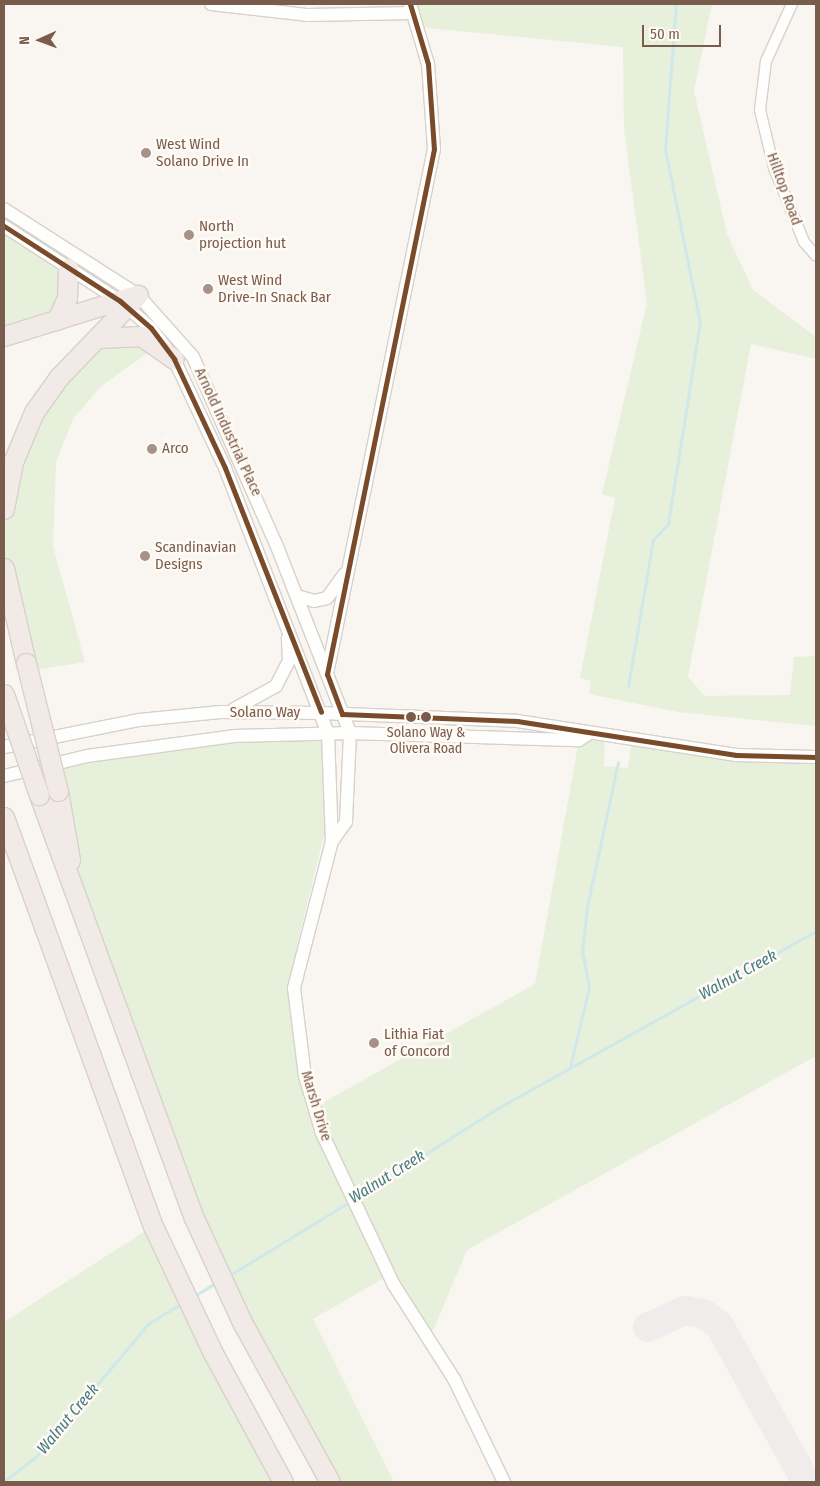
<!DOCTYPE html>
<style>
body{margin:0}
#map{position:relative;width:820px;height:1486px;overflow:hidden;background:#f9f5f0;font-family:"Fira Sans Condensed",sans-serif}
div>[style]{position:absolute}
.green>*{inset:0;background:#e7f0db}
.stream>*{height:3px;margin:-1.5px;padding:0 1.5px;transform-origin:1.5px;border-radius:1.5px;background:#d0e8ea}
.taxiway>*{height:29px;margin:-14.5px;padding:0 14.5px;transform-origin:14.5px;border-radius:14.5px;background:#f0ecec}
.roads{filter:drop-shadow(1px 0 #d7d1cb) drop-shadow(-1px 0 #d7d1cb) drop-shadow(0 1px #d7d1cb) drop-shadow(0 -1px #d7d1cb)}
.minor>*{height:10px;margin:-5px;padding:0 5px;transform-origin:5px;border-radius:5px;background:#fefefd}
.tertiary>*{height:12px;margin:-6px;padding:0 6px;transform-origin:6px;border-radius:6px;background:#fefefd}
.motorway>*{height:19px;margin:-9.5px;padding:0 9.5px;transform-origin:9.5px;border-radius:9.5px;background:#f2eae7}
.bridges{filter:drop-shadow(1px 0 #dad1cc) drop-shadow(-1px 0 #dad1cc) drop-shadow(0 1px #dad1cc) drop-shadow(0 -1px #dad1cc)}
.motorway-bridge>*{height:19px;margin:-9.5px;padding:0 9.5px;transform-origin:9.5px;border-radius:9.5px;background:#f2eae7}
.bus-1>*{height:5px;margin:-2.5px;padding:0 2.5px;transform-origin:2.5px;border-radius:2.5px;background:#7a4b2a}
.dots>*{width:14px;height:14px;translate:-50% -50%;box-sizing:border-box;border:2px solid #fffaf3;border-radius:50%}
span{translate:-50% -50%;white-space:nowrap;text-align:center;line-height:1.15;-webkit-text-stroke:5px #fffaf3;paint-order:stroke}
.bus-label{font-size:14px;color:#7a5c4d}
.poi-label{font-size:15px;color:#7a5c4d}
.left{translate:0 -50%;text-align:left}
.street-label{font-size:15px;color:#7a5c4d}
.water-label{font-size:16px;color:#437c86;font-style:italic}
.frame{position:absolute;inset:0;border:5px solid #7a5c4d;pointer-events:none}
.north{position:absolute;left:15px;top:15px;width:50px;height:50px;-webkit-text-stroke:4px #fffaf3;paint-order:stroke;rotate:268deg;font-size:14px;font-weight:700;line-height:20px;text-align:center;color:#7a5c4d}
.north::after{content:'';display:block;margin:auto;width:18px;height:22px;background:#7a5c4d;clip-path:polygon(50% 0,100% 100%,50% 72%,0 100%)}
.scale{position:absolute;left:642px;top:25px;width:79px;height:22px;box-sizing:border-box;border:2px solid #7a5c4d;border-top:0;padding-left:6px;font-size:15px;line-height:18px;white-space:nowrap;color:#7a5c4d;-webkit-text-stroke:4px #fffaf3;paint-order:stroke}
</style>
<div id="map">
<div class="green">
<i style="clip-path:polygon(410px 4px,712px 4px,694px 91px,727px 234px,753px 290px,816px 337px,816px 359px,751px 344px,688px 677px,705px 696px,790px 695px,794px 657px,816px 656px,816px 726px,678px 712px,589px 694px,591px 681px,580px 678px,615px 498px,602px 494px,647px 303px,624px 129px,623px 47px,417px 27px)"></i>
<i style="clip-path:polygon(4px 226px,68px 268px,57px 320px,4px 336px)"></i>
<i style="clip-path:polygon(100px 338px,159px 345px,101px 386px,73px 419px,56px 462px,53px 546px,85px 662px,28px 671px,4px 568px,4px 509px,22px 437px)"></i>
<i style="clip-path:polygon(328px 734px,328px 819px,297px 945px,294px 988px,316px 1113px,326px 1101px,535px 984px,579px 740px,605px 738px,604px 766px,628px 768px,632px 741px,816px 757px,816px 1056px,467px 1250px,432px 1333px,389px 1275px,313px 1319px,394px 1482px,334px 1482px,242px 1322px,75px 893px,51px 762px,143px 746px)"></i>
<i style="clip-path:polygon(153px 1226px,283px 1482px,4px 1482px,4px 1322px)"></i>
</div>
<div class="stream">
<i style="left:628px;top:686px;width:148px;rotate:-80.3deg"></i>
<i style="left:653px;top:540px;width:22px;rotate:-47deg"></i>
<i style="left:668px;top:524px;width:204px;rotate:-81deg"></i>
<i style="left:700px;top:323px;width:177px;rotate:-101.4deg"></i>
<i style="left:665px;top:149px;width:145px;rotate:-85.7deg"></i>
<i style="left:570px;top:1067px;width:82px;rotate:-76.6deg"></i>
<i style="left:589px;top:987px;width:36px;rotate:-101deg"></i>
<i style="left:582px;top:952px;width:45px;rotate:-83.7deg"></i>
<i style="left:587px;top:907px;width:148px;rotate:-77.9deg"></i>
<i style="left:356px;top:1198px;width:168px;rotate:-32.4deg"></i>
<i style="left:498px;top:1108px;width:364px;rotate:-29.1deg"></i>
<i style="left:228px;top:1276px;width:144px;rotate:-31.4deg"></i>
<i style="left:194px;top:1296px;width:26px;rotate:-31deg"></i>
<i style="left:4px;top:1481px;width:39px;rotate:-37deg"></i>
<i style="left:35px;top:1458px;width:177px;rotate:-49.8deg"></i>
<i style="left:149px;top:1323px;width:39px;rotate:-31deg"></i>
</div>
<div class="taxiway">
<i style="left:647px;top:1327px;width:41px;rotate:-24.7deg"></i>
<i style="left:684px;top:1310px;width:19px;rotate:9deg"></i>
<i style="left:703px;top:1313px;width:20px;rotate:37deg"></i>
<i style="left:719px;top:1325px;width:179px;rotate:61deg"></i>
</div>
<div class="roads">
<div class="minor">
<i style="left:792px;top:4px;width:63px;rotate:114.5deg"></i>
<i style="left:766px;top:61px;width:49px;rotate:97deg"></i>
<i style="left:760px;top:110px;width:60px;rotate:76.4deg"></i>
<i style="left:774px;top:168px;width:80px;rotate:67.9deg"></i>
<i style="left:804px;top:242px;width:18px;rotate:49deg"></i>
</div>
<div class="tertiary">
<i style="left:211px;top:4px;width:98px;rotate:6.5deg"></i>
<i style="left:308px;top:15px;width:105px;rotate:-1.1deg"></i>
<i style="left:4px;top:209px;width:159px;rotate:32.7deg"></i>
<i style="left:138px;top:295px;width:83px;rotate:48.4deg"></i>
<i style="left:193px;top:357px;width:205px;rotate:66.1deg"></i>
<i style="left:276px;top:544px;width:203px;rotate:68.6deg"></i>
<i style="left:350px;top:733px;width:89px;rotate:92.6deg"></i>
<i style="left:346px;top:822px;width:24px;rotate:126deg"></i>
<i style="left:332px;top:841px;width:152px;rotate:104.5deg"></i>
<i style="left:294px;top:988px;width:89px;rotate:82.9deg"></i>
<i style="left:305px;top:1076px;width:59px;rotate:73.4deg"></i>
<i style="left:322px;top:1133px;width:168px;rotate:64.7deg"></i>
<i style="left:394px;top:1285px;width:112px;rotate:57.4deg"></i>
<i style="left:454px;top:1379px;width:114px;rotate:64.1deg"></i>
<i style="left:4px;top:226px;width:138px;rotate:32.9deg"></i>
<i style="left:120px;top:301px;width:41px;rotate:41.1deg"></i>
<i style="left:151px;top:328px;width:39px;rotate:53deg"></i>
<i style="left:174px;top:359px;width:120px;rotate:64.9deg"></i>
<i style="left:225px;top:468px;width:285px;rotate:68.8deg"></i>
<i style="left:328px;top:734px;width:107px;rotate:87.9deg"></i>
<i style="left:297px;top:596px;width:18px;rotate:16deg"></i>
<i style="left:314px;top:601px;width:13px;rotate:-13deg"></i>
<i style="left:327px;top:598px;width:29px;rotate:-54deg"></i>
<i style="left:327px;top:674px;width:536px;rotate:-78.48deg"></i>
<i style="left:434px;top:149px;width:85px;rotate:-94deg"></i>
<i style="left:428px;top:64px;width:63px;rotate:-106.7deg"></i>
<i style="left:234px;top:709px;width:48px;rotate:-28.7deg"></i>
<i style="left:276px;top:686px;width:29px;rotate:-63deg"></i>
<i style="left:289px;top:660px;width:22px;rotate:-93deg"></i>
<i style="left:4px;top:747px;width:138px;rotate:-11.3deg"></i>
<i style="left:139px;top:720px;width:82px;rotate:-5.6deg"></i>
<i style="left:221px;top:712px;width:100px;rotate:0.6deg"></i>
<i style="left:321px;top:713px;width:196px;rotate:2.3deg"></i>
<i style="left:517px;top:721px;width:222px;rotate:8.8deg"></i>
<i style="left:736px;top:755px;width:80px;rotate:1.4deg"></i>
<i style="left:4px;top:776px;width:85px;rotate:-13.5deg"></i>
<i style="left:87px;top:756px;width:148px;rotate:-7.7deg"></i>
<i style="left:234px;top:736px;width:116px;rotate:-1.5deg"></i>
<i style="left:350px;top:733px;width:229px;rotate:1.8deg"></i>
<i style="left:579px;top:740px;width:9px;rotate:-32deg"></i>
</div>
<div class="motorway">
<i style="left:57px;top:320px;width:24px;rotate:-66deg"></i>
<i style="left:67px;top:298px;width:30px;rotate:-88deg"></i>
<i style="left:4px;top:336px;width:138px;rotate:-17.3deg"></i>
<i style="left:100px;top:338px;width:41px;rotate:-2.8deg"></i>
<i style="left:141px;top:336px;width:40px;rotate:34.9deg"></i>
<i style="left:4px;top:509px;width:48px;rotate:-79.2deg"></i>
<i style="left:13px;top:462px;width:54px;rotate:-67.2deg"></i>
<i style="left:34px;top:412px;width:43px;rotate:-54.5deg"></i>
<i style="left:59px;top:377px;width:114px;rotate:-46.1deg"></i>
<i style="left:4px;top:568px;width:98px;rotate:77deg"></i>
<i style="left:58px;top:791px;width:70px;rotate:80.1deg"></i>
<i style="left:39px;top:795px;width:451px;rotate:69.9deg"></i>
<i style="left:194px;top:1218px;width:115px;rotate:65.2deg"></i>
<i style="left:242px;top:1322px;width:183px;rotate:61.2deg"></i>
<i style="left:4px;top:817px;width:435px;rotate:70deg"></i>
<i style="left:153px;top:1226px;width:140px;rotate:64.7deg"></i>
<i style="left:213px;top:1353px;width:147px;rotate:61.5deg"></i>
</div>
</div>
<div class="bridges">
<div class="motorway-bridge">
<i style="left:26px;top:663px;width:132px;rotate:76deg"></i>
<i style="left:4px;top:694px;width:107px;rotate:70.9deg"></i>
</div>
</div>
<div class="bus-1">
<i style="left:410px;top:4px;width:63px;rotate:73.3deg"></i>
<i style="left:428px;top:64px;width:85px;rotate:86deg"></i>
<i style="left:434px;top:149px;width:536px;rotate:101.52deg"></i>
<i style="left:327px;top:674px;width:43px;rotate:69.4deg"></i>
<i style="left:342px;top:714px;width:175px;rotate:2.3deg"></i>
<i style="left:517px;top:721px;width:222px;rotate:8.8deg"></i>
<i style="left:736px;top:755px;width:80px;rotate:1.4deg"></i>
<i style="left:4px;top:226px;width:138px;rotate:32.9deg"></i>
<i style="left:120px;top:301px;width:41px;rotate:41.1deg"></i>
<i style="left:151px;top:328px;width:39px;rotate:53deg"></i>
<i style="left:174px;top:359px;width:120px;rotate:64.9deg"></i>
<i style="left:225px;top:468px;width:262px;rotate:68.5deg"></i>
</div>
<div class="dots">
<i style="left:146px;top:153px;background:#a69286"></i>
<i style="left:189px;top:235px;background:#a69286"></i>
<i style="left:208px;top:289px;background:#a69286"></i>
<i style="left:152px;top:449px;background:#a69286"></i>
<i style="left:145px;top:556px;background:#a69286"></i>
<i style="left:411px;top:717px;background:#7a5c4d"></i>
<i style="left:426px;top:717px;background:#7a5c4d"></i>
<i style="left:374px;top:1043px;background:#a69286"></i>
</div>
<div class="bus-label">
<span style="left:426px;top:741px">Solano Way &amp;<br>Olivera Road</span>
</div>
<div class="poi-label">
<span class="left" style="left:156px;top:153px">West Wind<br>Solano Drive In</span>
<span class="left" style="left:199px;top:235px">North<br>projection hut</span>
<span class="left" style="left:218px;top:289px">West Wind<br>Drive-In Snack Bar</span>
<span class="left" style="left:162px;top:449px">Arco</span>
<span class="left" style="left:155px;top:556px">Scandinavian<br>Designs</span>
<span class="left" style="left:384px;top:1043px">Lithia Fiat<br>of Concord</span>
</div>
<div class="street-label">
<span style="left:784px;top:189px;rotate:70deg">Hilltop Road</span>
<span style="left:228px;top:432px;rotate:65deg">Arnold Industrial Place</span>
<span style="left:265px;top:713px">Solano Way</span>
<span style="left:316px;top:1106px;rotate:73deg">Marsh Drive</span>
</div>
<div class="water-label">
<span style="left:738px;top:975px;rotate:-29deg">Walnut Creek</span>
<span style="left:387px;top:1177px;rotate:-32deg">Walnut Creek</span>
<span style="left:68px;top:1419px;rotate:-50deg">Walnut Creek</span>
</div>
<div class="frame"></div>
<div class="north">N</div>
<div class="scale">50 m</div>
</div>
